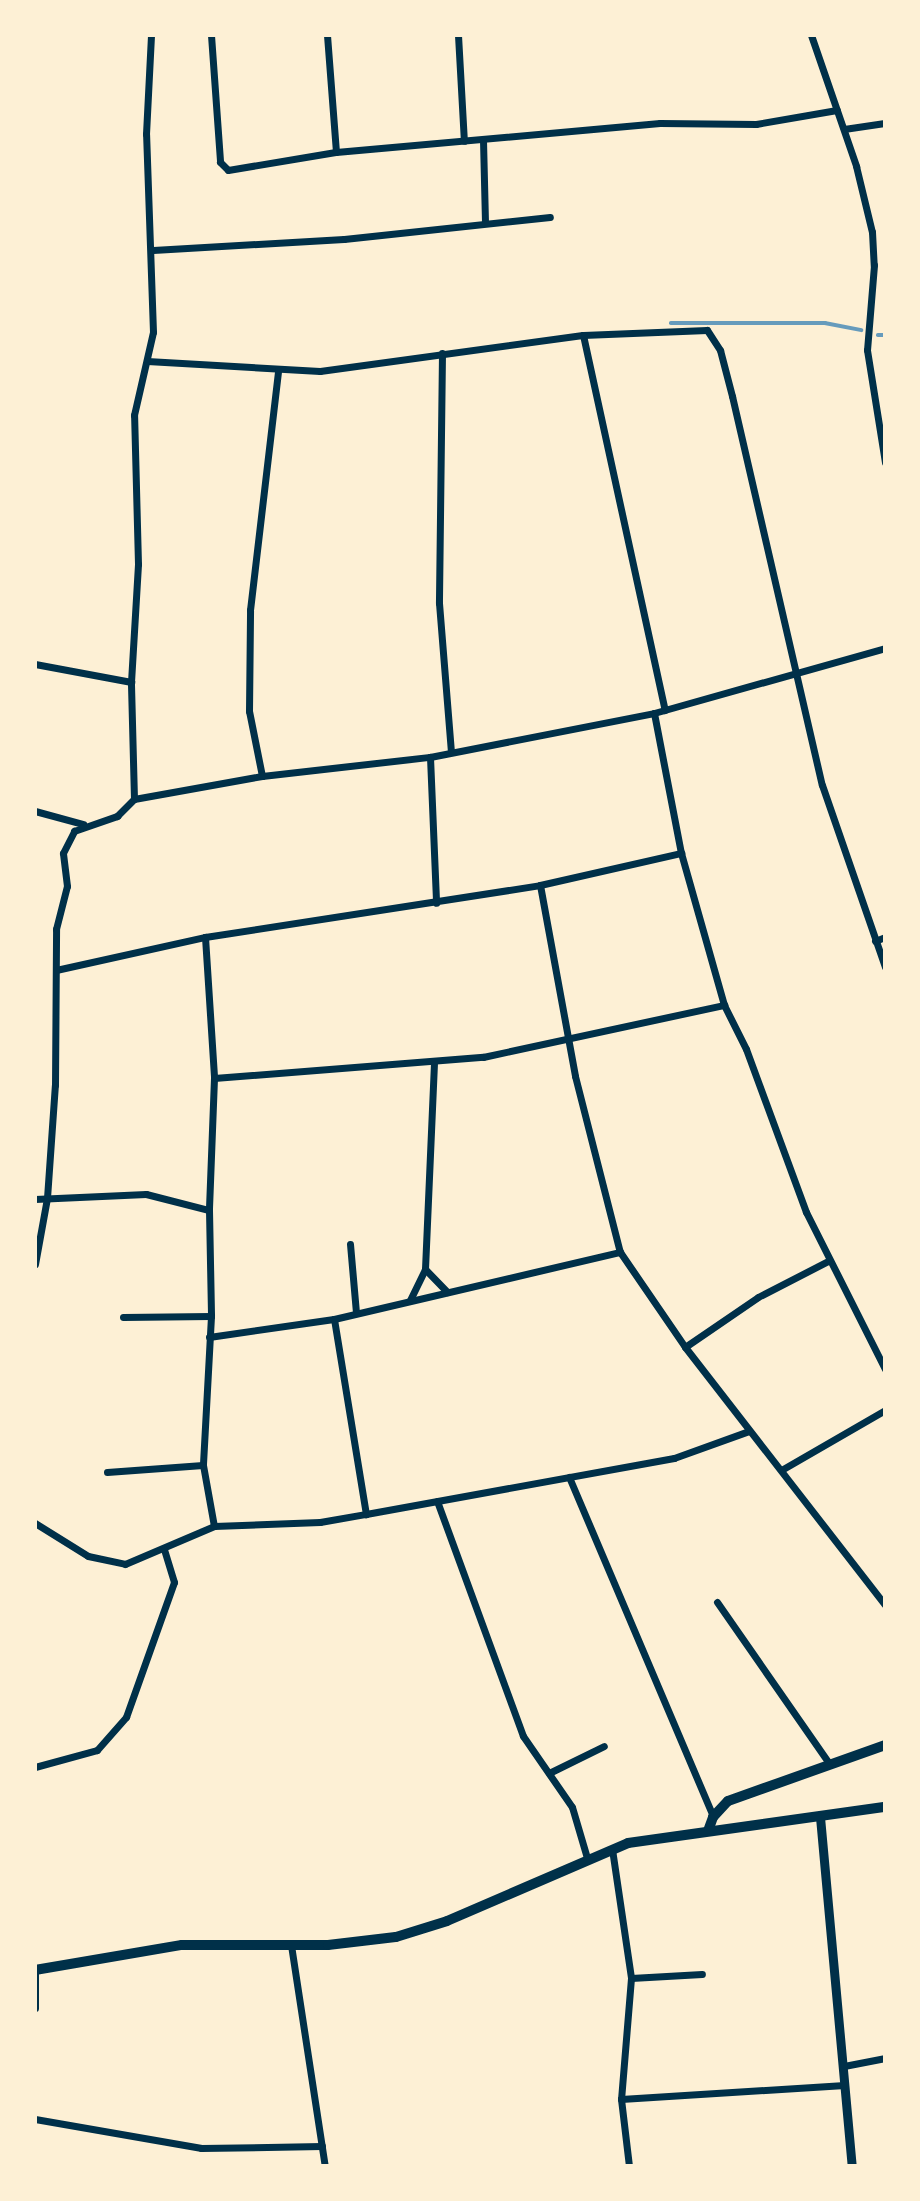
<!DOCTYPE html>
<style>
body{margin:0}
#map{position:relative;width:920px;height:2201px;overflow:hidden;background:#fdf0d5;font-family:Commissioner,sans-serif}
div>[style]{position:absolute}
.stream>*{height:3.5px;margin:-1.75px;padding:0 1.75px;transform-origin:1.75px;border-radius:1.75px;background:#669bbc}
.minor>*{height:7px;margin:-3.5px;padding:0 3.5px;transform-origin:3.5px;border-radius:3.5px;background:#003049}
.tertiary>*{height:9px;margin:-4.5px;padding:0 4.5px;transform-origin:4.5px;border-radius:4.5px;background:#003049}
.secondary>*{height:10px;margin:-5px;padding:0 5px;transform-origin:5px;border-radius:5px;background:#003049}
span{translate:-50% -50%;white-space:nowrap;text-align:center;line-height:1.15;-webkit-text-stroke:7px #fdf0d5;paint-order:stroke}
.frame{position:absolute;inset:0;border:37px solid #fdf0d5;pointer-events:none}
</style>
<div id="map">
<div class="stream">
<i style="left:671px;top:323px;width:154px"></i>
<i style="left:825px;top:323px;width:37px;rotate:11deg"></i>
<i style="left:878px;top:335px;width:7px"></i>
</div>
<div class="minor">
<i style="left:211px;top:35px;width:127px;rotate:85.9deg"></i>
<i style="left:220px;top:162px;width:11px;rotate:45deg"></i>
<i style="left:228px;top:170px;width:109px;rotate:-9.5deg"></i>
<i style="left:336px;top:152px;width:325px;rotate:-5.1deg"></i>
<i style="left:660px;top:123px;width:96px;rotate:0.6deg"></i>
<i style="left:756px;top:124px;width:82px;rotate:-9.8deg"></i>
<i style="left:327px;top:35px;width:117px;rotate:85.6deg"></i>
<i style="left:458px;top:35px;width:106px;rotate:86.8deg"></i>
<i style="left:811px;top:35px;width:139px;rotate:71deg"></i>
<i style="left:856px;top:166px;width:68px;rotate:76.4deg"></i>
<i style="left:872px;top:232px;width:33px;rotate:87deg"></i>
<i style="left:874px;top:265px;width:85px;rotate:94.7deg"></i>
<i style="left:867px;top:350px;width:114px;rotate:80.9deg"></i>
<i style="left:844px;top:129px;width:41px;rotate:-8.3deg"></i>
<i style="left:483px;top:140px;width:81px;rotate:88.6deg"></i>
<i style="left:153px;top:250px;width:191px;rotate:-3.3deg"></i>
<i style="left:344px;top:239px;width:207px;rotate:-6.1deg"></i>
<i style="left:583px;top:335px;width:384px;rotate:77.7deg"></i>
<i style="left:442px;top:353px;width:250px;rotate:90.7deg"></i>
<i style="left:439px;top:603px;width:149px;rotate:85.4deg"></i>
<i style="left:147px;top:361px;width:173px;rotate:3.3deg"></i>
<i style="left:320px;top:371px;width:265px;rotate:-7.8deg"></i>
<i style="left:583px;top:335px;width:124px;rotate:-2.3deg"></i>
<i style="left:707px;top:330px;width:24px;rotate:57deg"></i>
<i style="left:720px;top:350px;width:48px;rotate:75.4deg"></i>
<i style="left:732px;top:396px;width:399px;rotate:77deg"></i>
<i style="left:822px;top:785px;width:193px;rotate:70.9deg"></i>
<i style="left:35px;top:664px;width:98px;rotate:10.6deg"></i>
<i style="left:654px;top:713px;width:143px;rotate:79.1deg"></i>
<i style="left:681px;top:853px;width:158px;rotate:74.2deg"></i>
<i style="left:724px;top:1005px;width:49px;rotate:63.4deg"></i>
<i style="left:746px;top:1049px;width:174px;rotate:69.8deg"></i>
<i style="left:806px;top:1212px;width:176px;rotate:63.3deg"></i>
<i style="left:430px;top:757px;width:146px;rotate:87.6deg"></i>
<i style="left:262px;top:776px;width:66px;rotate:-101.3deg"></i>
<i style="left:249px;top:711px;width:101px;rotate:-89.4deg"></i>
<i style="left:250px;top:610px;width:241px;rotate:-83.3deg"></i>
<i style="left:134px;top:799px;width:130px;rotate:-10.2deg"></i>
<i style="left:262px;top:776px;width:169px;rotate:-6.5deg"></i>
<i style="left:430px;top:757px;width:228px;rotate:-11.1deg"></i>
<i style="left:654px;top:713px;width:240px;rotate:-15.7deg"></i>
<i style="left:35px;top:811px;width:50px;rotate:15.2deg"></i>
<i style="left:540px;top:885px;width:194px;rotate:79.6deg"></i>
<i style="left:575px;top:1076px;width:182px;rotate:75.7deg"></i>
<i style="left:620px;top:1252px;width:115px;rotate:55.6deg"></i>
<i style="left:685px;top:1347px;width:326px;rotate:52.2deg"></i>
<i style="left:205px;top:937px;width:141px;rotate:86.3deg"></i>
<i style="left:214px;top:1078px;width:132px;rotate:92.2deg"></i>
<i style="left:209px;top:1210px;width:106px;rotate:88.9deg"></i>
<i style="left:211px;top:1316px;width:149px;rotate:93.1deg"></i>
<i style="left:203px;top:1465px;width:62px;rotate:79.8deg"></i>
<i style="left:875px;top:941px;width:11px;rotate:-22deg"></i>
<i style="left:56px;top:970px;width:153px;rotate:-12.5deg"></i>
<i style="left:205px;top:937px;width:339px;rotate:-8.8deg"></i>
<i style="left:540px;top:885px;width:145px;rotate:-12.8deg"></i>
<i style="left:214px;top:1078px;width:270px;rotate:-4.5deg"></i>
<i style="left:483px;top:1057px;width:247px;rotate:-12.2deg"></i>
<i style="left:35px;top:1199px;width:111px;rotate:-2.6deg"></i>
<i style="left:146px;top:1194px;width:65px;rotate:14.3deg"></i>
<i style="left:350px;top:1244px;width:69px;rotate:85deg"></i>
<i style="left:35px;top:1264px;width:67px;rotate:-79.7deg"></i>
<i style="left:47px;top:1198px;width:113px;rotate:-86deg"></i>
<i style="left:55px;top:1085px;width:156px;rotate:-89.6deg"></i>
<i style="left:56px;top:929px;width:44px;rotate:-75.7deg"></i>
<i style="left:67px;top:886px;width:33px;rotate:-97deg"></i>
<i style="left:63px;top:853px;width:25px;rotate:-63deg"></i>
<i style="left:74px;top:831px;width:46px;rotate:-19.2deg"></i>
<i style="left:117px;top:816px;width:24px;rotate:-45deg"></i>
<i style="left:134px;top:799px;width:117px;rotate:-91.5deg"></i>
<i style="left:131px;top:682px;width:118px;rotate:-86.6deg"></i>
<i style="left:138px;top:564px;width:149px;rotate:-91.5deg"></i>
<i style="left:134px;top:415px;width:85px;rotate:-77.1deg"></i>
<i style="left:153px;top:332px;width:198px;rotate:-92deg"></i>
<i style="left:146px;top:134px;width:99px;rotate:-87.1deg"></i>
<i style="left:425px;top:1269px;width:32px;rotate:46deg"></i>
<i style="left:410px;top:1300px;width:34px;rotate:-64deg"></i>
<i style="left:425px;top:1269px;width:205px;rotate:-87.5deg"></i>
<i style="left:123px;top:1317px;width:88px;rotate:-0.7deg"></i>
<i style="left:334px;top:1319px;width:198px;rotate:80.7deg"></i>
<i style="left:209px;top:1337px;width:126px;rotate:-8.2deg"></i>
<i style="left:334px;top:1319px;width:294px;rotate:-13.2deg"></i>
<i style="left:685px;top:1347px;width:88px;rotate:-34.4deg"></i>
<i style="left:758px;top:1297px;width:79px;rotate:-27.2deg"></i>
<i style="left:783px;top:1469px;width:118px;rotate:-30deg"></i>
<i style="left:107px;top:1472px;width:96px;rotate:-4.2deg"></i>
<i style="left:569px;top:1477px;width:369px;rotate:67deg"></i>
<i style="left:437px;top:1501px;width:250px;rotate:69.9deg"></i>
<i style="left:523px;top:1736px;width:86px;rotate:55.4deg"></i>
<i style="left:572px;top:1807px;width:53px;rotate:73.6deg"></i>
<i style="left:35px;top:1523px;width:62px;rotate:31.9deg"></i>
<i style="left:88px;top:1556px;width:38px;rotate:12deg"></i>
<i style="left:125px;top:1564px;width:97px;rotate:-23.1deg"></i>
<i style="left:214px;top:1526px;width:106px;rotate:-2.2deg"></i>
<i style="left:320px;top:1522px;width:47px;rotate:-9.9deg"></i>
<i style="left:366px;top:1514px;width:313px;rotate:-10.3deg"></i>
<i style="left:674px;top:1458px;width:80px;rotate:-19.8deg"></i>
<i style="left:717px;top:1602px;width:196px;rotate:55.2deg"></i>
<i style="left:35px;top:1767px;width:64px;rotate:-15.3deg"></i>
<i style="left:97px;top:1750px;width:44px;rotate:-48.7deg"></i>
<i style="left:126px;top:1717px;width:143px;rotate:-70.4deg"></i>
<i style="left:174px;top:1582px;width:34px;rotate:-107deg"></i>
<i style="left:549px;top:1773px;width:61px;rotate:-26.1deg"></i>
<i style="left:612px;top:1849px;width:130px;rotate:81.6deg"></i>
<i style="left:631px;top:1978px;width:121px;rotate:94.7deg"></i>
<i style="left:621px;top:2099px;width:67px;rotate:83.2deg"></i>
<i style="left:291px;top:1945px;width:224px;rotate:81.3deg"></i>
<i style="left:35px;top:1970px;width:38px;rotate:90deg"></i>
<i style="left:631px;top:1978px;width:71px;rotate:-3.2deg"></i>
<i style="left:844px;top:2066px;width:42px;rotate:-11deg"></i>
<i style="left:621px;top:2099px;width:224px;rotate:-3.6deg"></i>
<i style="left:35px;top:2119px;width:169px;rotate:9.9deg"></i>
<i style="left:201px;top:2148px;width:121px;rotate:-0.9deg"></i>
</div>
<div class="tertiary">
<i style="left:820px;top:1817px;width:350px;rotate:84.8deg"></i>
</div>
<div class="secondary">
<i style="left:708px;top:1831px;width:15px;rotate:-70deg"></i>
<i style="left:713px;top:1817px;width:22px;rotate:-47deg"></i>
<i style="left:728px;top:1801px;width:167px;rotate:-19.6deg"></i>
<i style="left:35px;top:1970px;width:149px;rotate:-9.7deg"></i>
<i style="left:182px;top:1945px;width:146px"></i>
<i style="left:328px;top:1945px;width:68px;rotate:-6.7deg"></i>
<i style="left:396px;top:1937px;width:53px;rotate:-17.4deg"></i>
<i style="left:447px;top:1921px;width:197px;rotate:-23.3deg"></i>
<i style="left:628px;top:1843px;width:260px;rotate:-8deg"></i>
</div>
<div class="frame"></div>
</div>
